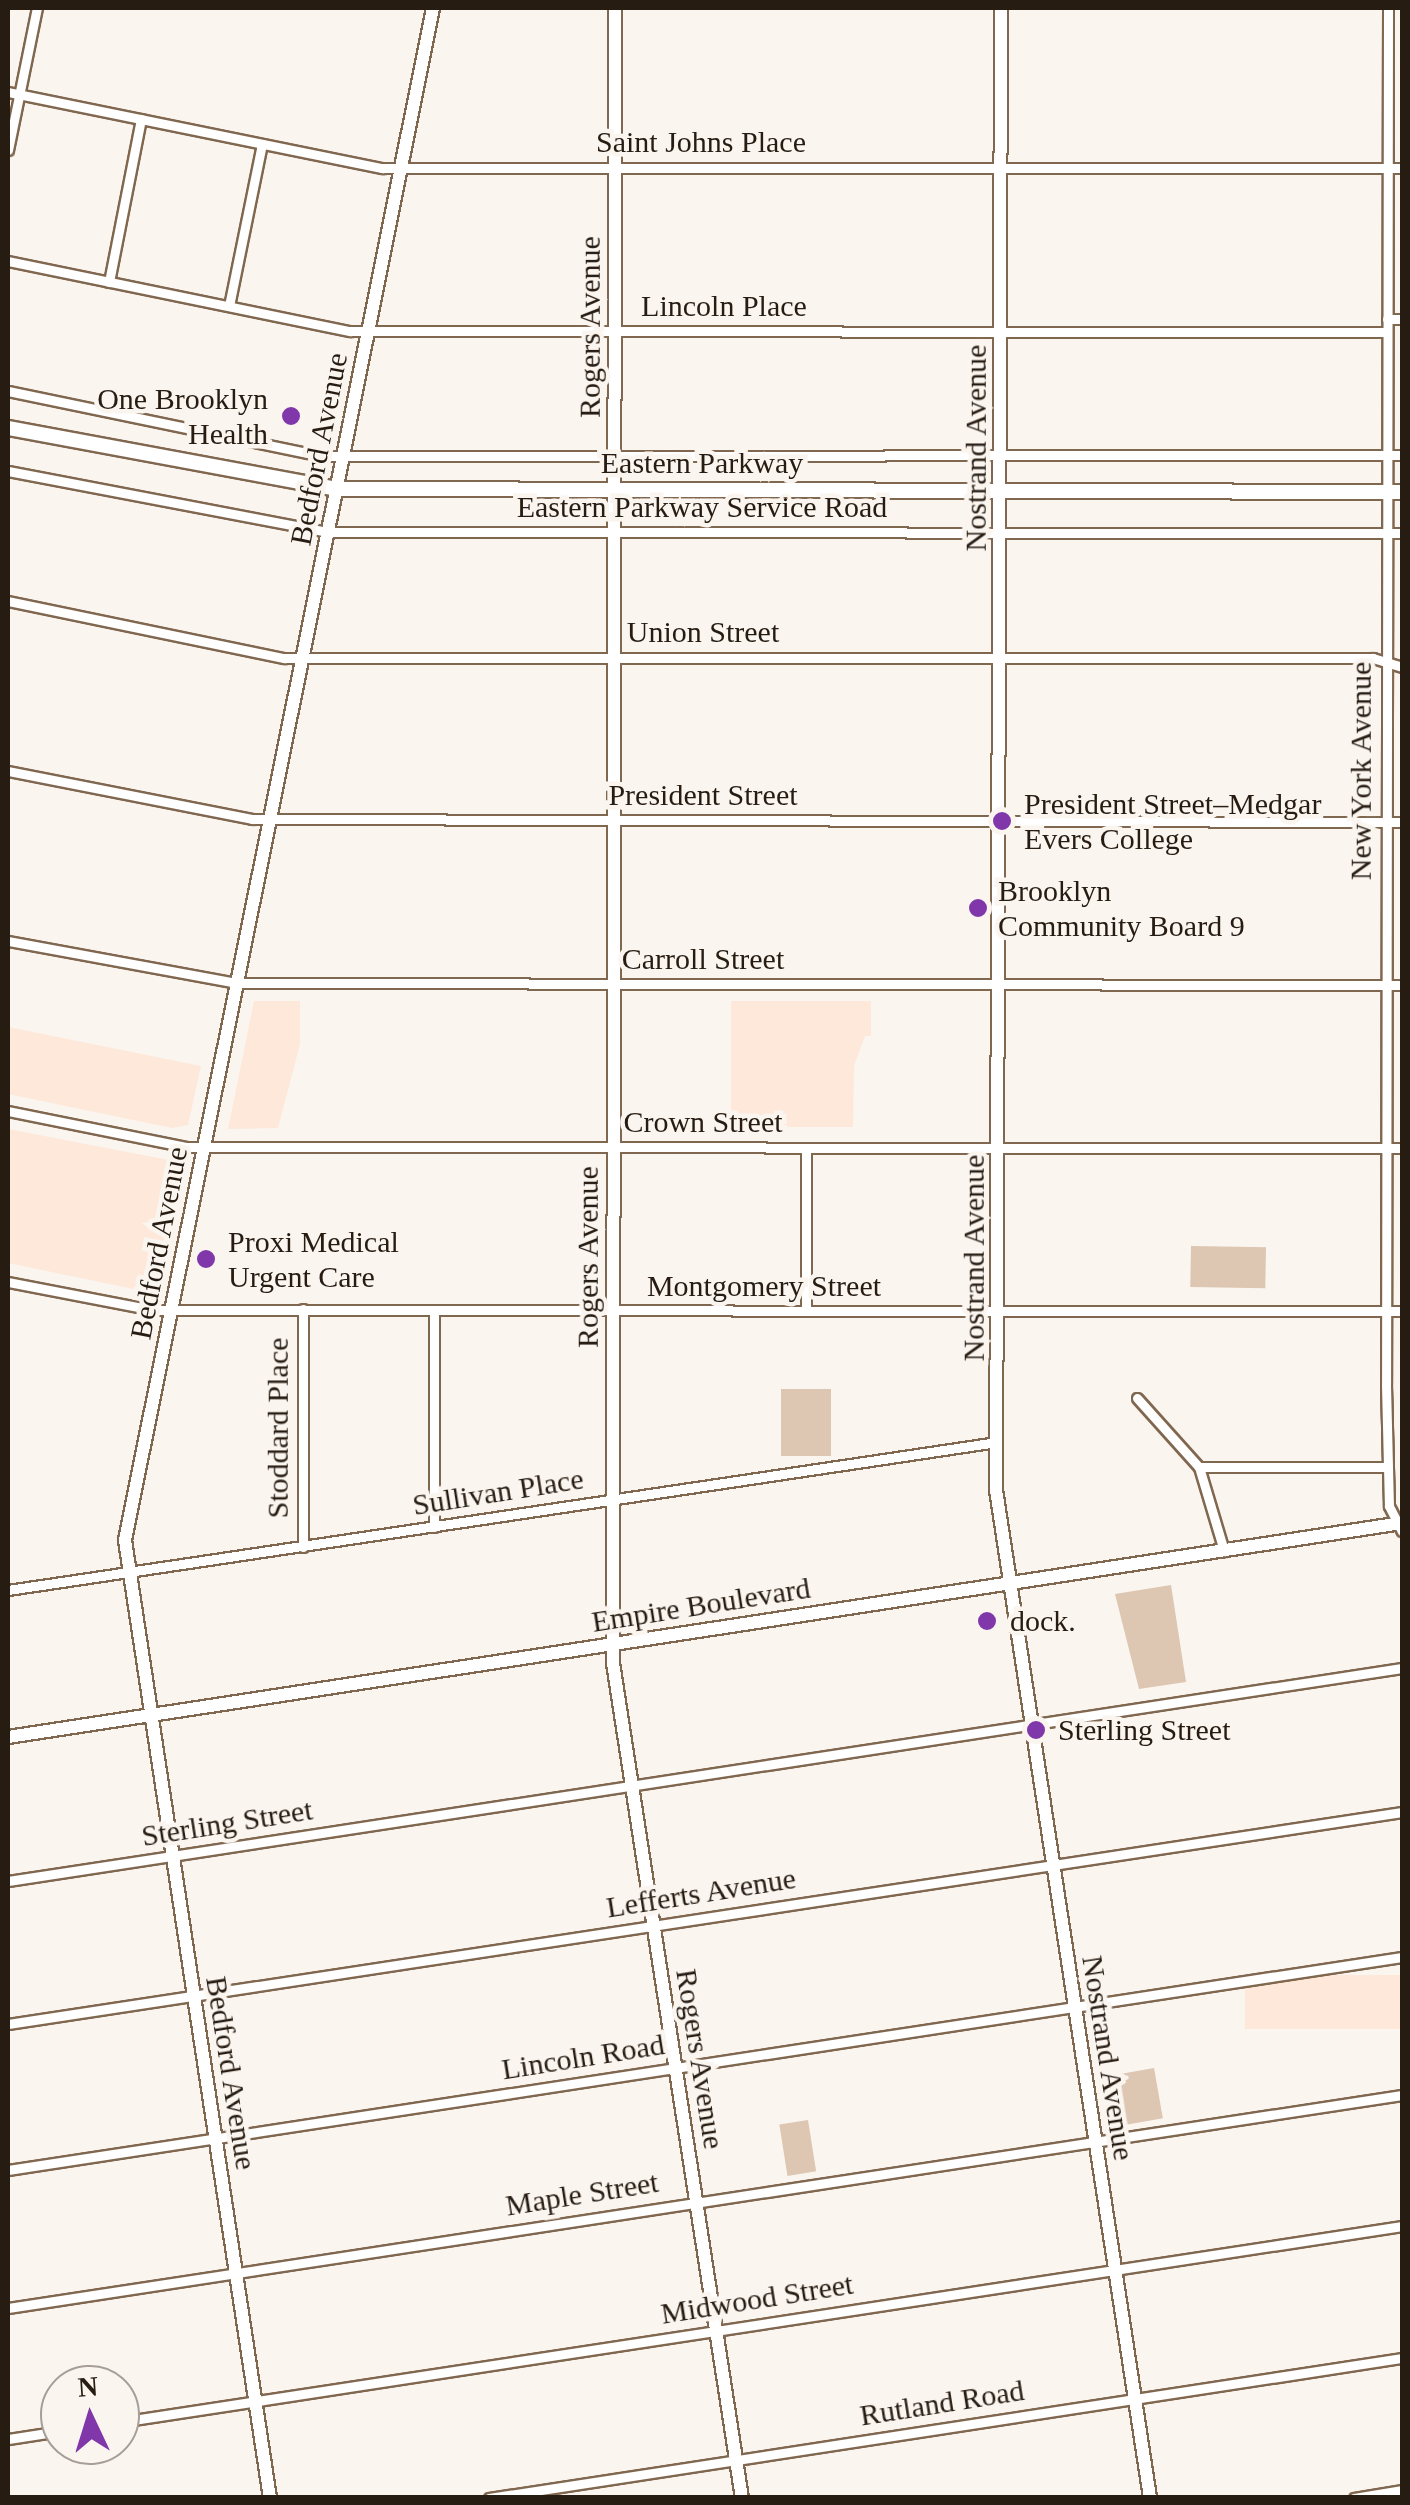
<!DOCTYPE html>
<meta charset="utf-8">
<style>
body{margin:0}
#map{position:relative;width:1410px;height:2505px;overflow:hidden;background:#fbf5f0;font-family:"Times New Roman",serif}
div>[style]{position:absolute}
.education>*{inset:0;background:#fde8d9;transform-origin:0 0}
.green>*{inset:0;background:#ddc6b2;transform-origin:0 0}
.roads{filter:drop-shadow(2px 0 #80674f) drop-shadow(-2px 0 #80674f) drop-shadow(0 2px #80674f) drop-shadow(0 -2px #80674f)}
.street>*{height:9px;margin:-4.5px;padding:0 4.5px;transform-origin:4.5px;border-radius:4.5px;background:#fff}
.secondary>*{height:12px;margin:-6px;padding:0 6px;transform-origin:6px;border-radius:6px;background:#fff}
.primary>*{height:14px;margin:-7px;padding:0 7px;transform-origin:7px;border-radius:7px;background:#fff}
.dots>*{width:28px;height:28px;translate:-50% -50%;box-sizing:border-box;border:5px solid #fbf5f0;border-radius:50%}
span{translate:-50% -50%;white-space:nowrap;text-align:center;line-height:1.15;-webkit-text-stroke:9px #fbf5f0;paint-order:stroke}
.street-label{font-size:30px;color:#261c12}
.poi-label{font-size:30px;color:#261c12}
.right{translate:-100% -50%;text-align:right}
.left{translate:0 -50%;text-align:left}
.frame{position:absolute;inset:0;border:10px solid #261c12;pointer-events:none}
.north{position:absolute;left:40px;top:2365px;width:100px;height:100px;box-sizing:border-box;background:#fbf5f0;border:2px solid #a69e97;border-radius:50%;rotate:356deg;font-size:28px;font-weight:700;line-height:40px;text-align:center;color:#261c12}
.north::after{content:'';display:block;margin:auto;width:35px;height:45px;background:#8037aa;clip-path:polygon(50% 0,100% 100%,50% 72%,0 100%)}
</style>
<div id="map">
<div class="education">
<i style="clip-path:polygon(254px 1001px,300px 1001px,300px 1044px,278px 1128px,228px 1129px)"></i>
<i style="clip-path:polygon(731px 1001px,871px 1001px,871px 1036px,865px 1036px,854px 1066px,853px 1127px,731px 1127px)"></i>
<i style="clip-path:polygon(8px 1027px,201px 1066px,188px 1125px,172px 1128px,8px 1094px)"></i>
<i style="clip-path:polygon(8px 1129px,179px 1162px,156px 1282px,143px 1291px,8px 1263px)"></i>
<i style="left:1402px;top:1975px;width:54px;height:157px;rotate:90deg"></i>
</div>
<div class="green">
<i style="left:1191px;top:1246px;width:75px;height:41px;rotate:1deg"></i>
<i style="left:781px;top:1389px;width:50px;height:67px"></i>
<i style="clip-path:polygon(1171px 1585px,1186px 1682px,1139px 1689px,1115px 1594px)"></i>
<i style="left:1154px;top:2068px;width:51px;height:47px;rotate:80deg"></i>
<i style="left:808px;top:2120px;width:52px;height:29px;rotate:81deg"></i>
</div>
<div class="roads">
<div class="street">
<i style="left:1388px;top:8px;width:1377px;rotate:90.08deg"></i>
<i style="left:1386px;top:1385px;width:121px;rotate:88.6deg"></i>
<i style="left:1389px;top:1506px;width:28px;rotate:63deg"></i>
<i style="left:8px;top:92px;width:382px;rotate:11.5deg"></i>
<i style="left:382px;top:168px;width:1020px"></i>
<i style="left:8px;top:150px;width:145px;rotate:-78.5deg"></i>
<i style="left:8px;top:261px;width:349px;rotate:11.6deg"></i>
<i style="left:350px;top:331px;width:1037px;rotate:0.06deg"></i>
<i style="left:109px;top:282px;width:166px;rotate:-78.9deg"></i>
<i style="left:229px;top:306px;width:165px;rotate:-78.5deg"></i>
<i style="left:1387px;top:319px;width:15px"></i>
<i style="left:8px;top:391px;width:322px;rotate:11.7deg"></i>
<i style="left:323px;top:456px;width:1079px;rotate:-0.05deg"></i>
<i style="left:8px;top:471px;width:325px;rotate:10.8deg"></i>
<i style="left:327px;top:532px;width:1075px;rotate:0.05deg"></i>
<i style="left:8px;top:601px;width:282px;rotate:11.7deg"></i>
<i style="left:284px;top:658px;width:1089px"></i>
<i style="left:1373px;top:658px;width:30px;rotate:17deg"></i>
<i style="left:8px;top:771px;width:249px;rotate:11.1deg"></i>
<i style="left:252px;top:819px;width:1150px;rotate:0.15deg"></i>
<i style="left:8px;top:941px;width:233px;rotate:10.4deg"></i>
<i style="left:237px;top:983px;width:1165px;rotate:0.1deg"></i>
<i style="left:8px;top:1111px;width:182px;rotate:11.4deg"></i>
<i style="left:186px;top:1147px;width:1216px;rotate:0.05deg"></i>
<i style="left:806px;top:1148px;width:163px;rotate:90deg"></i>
<i style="left:8px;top:1282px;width:148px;rotate:10.9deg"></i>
<i style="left:153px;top:1310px;width:1249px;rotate:0.05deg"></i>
<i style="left:1137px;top:1398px;width:93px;rotate:48.1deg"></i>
<i style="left:1199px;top:1467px;width:88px;rotate:73.4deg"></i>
<i style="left:1199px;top:1467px;width:188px"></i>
<i style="left:434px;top:1527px;width:217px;rotate:-90deg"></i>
<i style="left:303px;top:1547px;width:238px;rotate:-90deg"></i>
<i style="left:8px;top:1590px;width:1000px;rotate:-8.51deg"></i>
<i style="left:8px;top:1881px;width:1410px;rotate:-8.69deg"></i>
<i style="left:8px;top:2024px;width:1410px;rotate:-8.65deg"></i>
<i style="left:8px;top:2170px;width:1410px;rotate:-8.69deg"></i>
<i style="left:8px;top:2308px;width:1410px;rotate:-8.69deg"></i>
<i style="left:120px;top:2422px;width:1297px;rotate:-8.69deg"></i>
<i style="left:8px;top:2439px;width:53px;rotate:-8.7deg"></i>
<i style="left:489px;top:2498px;width:924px;rotate:-8.72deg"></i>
<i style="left:1354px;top:2498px;width:49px;rotate:-9.5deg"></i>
</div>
<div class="secondary">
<i style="left:615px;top:8px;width:1655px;rotate:90.07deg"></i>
<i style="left:613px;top:1663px;width:845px;rotate:81.22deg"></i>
<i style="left:1001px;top:8px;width:1482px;rotate:90.19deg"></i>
<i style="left:996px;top:1490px;width:1020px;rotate:81.31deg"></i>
<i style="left:8px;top:1737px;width:1410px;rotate:-8.73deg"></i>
<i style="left:270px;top:2498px;width:969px;rotate:-98.61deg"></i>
<i style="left:125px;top:1540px;width:1563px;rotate:-78.63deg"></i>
</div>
<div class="primary">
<i style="left:8px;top:428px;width:334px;rotate:10.5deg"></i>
<i style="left:336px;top:489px;width:1066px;rotate:0.16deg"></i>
</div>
</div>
<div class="dots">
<i style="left:291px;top:416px;background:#8037aa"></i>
<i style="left:1002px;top:821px;background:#8037aa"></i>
<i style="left:978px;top:908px;background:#8037aa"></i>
<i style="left:206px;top:1259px;background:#8037aa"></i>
<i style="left:987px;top:1621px;background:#8037aa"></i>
<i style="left:1036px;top:1730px;background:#8037aa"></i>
</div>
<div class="street-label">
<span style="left:701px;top:142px">Saint Johns Place</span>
<span style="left:724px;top:306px">Lincoln Place</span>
<span style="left:590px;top:327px;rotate:-90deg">Rogers Avenue</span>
<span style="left:976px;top:448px;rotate:-90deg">Nostrand Avenue</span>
<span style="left:319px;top:449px;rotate:-79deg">Bedford Avenue</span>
<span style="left:702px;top:463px">Eastern Parkway</span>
<span style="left:702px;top:507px">Eastern Parkway Service Road</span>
<span style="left:703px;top:632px">Union Street</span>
<span style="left:1361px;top:771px;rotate:-90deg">New York Avenue</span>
<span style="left:703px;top:795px">President Street</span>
<span style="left:703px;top:959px">Carroll Street</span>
<span style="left:703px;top:1122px">Crown Street</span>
<span style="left:159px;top:1243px;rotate:-79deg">Bedford Avenue</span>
<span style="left:588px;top:1257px;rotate:-90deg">Rogers Avenue</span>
<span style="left:974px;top:1258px;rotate:-90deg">Nostrand Avenue</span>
<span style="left:764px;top:1286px">Montgomery Street</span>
<span style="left:278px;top:1428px;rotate:-90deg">Stoddard Place</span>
<span style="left:498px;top:1492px;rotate:-9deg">Sullivan Place</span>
<span style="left:701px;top:1605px;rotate:-9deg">Empire Boulevard</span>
<span style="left:227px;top:1823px;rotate:-9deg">Sterling Street</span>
<span style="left:701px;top:1893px;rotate:-9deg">Lefferts Avenue</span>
<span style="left:583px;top:2057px;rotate:-9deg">Lincoln Road</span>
<span style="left:1108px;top:2058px;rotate:81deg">Nostrand Avenue</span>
<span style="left:700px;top:2059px;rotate:81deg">Rogers Avenue</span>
<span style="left:231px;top:2073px;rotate:81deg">Bedford Avenue</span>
<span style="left:582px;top:2194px;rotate:-9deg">Maple Street</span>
<span style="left:757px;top:2299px;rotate:-9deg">Midwood Street</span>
<span style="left:942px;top:2403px;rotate:-9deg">Rutland Road</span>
</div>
<div class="poi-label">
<span class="right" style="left:268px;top:416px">One Brooklyn<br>Health</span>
<span class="left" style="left:1024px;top:821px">President Street–Medgar<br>Evers College</span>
<span class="left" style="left:998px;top:908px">Brooklyn<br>Community Board 9</span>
<span class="left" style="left:228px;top:1259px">Proxi Medical<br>Urgent Care</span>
<span class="left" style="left:1010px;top:1621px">dock.</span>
<span class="left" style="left:1058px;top:1730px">Sterling Street</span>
</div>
<div class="frame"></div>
<div class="north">N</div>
</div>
